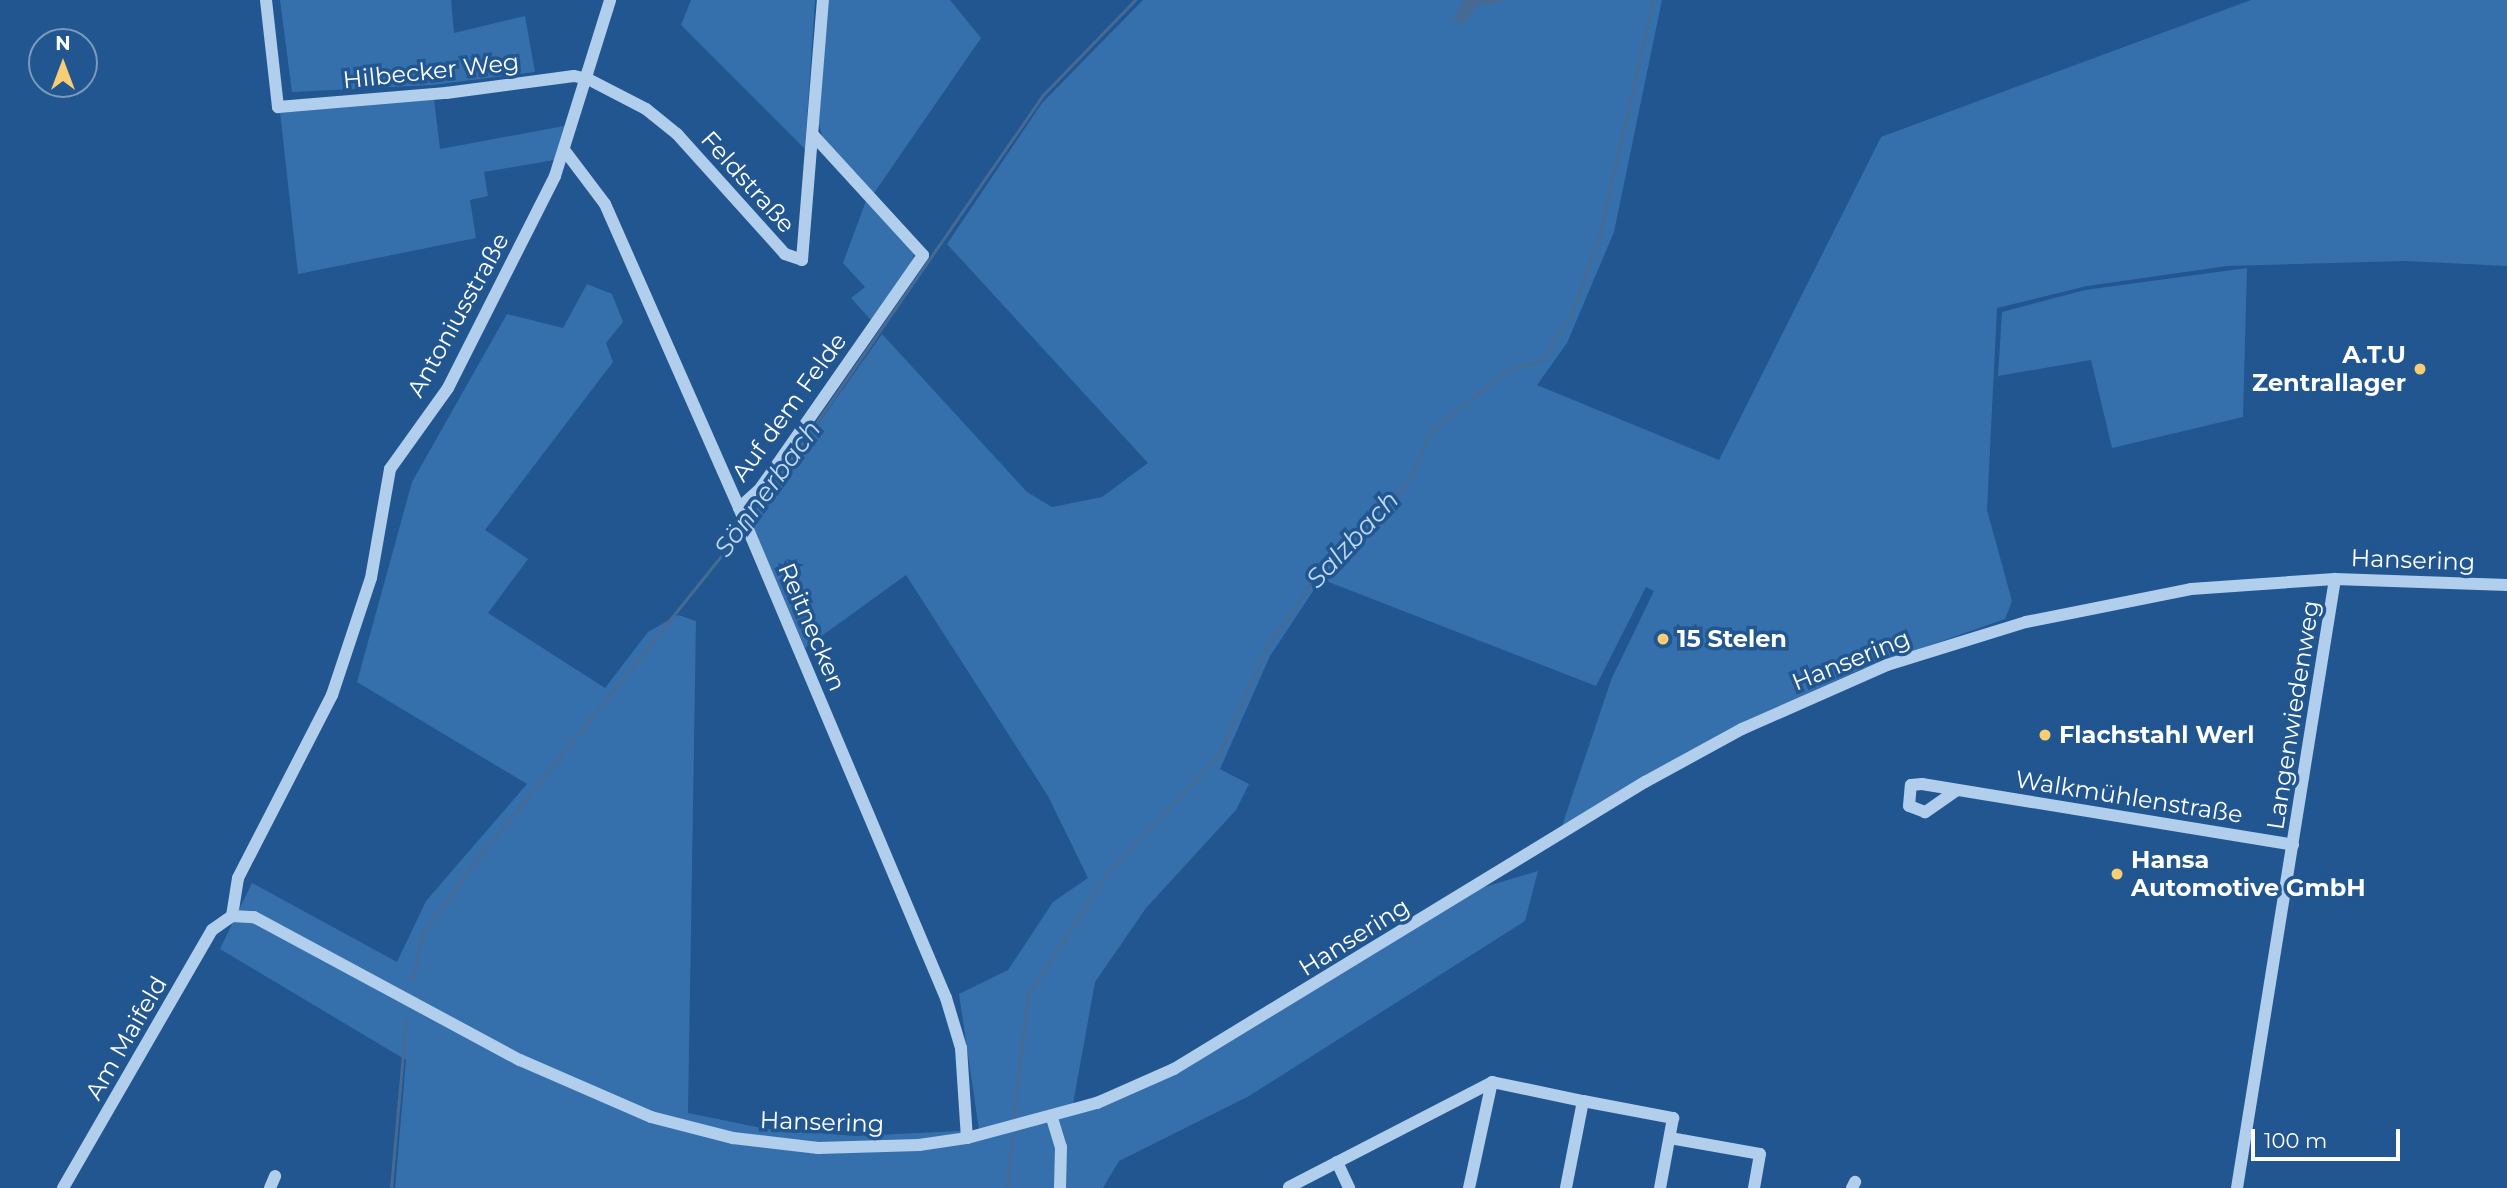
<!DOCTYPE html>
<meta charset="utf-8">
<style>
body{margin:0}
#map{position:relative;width:2507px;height:1188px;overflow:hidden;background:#215690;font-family:Montserrat,sans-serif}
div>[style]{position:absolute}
.green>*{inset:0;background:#3570ad}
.water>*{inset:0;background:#456b94}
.stream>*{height:2.5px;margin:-1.25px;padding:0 1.25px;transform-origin:1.25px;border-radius:1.25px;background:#456b94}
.minor>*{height:12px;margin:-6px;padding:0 6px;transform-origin:6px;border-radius:6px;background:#b1ceec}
.dots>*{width:19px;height:19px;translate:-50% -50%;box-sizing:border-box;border:4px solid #215690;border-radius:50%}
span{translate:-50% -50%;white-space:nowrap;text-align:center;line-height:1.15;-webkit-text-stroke:7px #215690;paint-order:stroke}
.street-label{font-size:24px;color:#fff}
.poi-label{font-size:24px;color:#fff;font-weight:700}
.right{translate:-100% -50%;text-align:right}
.left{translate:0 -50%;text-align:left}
.water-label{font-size:26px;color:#bdd8f3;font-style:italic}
.north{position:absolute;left:28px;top:28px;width:70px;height:70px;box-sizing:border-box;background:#215690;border:2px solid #7a9abc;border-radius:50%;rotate:0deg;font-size:19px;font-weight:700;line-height:28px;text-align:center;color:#fff}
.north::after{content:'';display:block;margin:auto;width:24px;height:32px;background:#f9cd73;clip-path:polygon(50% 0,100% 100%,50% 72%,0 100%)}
.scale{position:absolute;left:2251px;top:1129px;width:149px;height:32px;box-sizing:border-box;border:4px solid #fff;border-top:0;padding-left:9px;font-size:21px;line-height:24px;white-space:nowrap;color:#fff;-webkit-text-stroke:5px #215690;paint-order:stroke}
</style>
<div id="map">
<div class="green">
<i style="clip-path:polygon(280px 0,451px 0,454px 33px,525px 16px,535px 72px,432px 85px,292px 92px)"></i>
<i style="clip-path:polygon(691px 0,815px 0,805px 149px,681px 25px)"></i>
<i style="clip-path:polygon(826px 0,950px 0,981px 38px,874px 193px,823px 140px,819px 124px)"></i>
<i style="clip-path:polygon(1143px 0,1662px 0,1614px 232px,1567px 343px,1537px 385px,1719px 460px,1881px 137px,2251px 0,2507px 0,2507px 266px,2406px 261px,2227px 266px,2087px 286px,1997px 308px,1987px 510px,2012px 601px,2005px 619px,1859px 670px,1738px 725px,1562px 826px,1611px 680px,1654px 591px,1646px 587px,1596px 686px,1321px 579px,1270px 656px,1220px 769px,1249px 784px,1236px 810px,1146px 908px,1095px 982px,1073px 1104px,1140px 1081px,1242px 1024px,1441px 900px,1538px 871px,1525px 921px,1249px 1096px,1119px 1161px,1103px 1188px,395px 1188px,406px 1060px,220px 949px,252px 883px,397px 962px,426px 901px,527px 784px,357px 682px,412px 482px,507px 314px,563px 328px,587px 284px,612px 294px,623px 322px,606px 343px,613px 362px,485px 530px,528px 559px,488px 613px,605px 688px,648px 632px,678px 615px,696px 621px,688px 1113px,766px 1129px,856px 1136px,979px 1130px,959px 994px,1008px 970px,1053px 902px,1088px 878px,1048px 796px,906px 575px,805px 648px,750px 520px,882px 334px,1027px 492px,1052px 507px,1102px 497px,1148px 463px,947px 244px,1042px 103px)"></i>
<i style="clip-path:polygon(434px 99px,440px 149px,564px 126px,554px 160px,484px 172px,488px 196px,470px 200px,476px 238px,298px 274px,280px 112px)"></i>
<i style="clip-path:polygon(867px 198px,913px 247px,914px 262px,871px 320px,851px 298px,865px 287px,843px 263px)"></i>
<i style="clip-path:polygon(2247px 268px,2243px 417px,2112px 448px,2091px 360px,1998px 376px,2002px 312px,2085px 290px)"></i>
</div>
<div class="water">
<i style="clip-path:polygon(1463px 0,1511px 0,1478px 6px,1463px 24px,1453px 20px)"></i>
</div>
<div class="stream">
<i style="left:749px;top:520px;width:517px;rotate:-55.33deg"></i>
<i style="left:1043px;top:95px;width:132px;rotate:-45.9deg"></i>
<i style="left:412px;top:982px;width:51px;rotate:-77.6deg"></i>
<i style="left:423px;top:932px;width:82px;rotate:-53.4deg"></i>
<i style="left:472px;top:866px;width:434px;rotate:-51.2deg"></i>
<i style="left:1013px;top:1122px;width:128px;rotate:-83.3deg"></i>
<i style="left:1028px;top:995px;width:147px;rotate:-57deg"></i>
<i style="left:1108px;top:872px;width:161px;rotate:-46.5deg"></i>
<i style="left:1219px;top:755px;width:115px;rotate:-66.3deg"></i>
<i style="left:1265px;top:650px;width:104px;rotate:-55.5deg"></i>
<i style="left:1324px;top:564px;width:66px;rotate:-38.3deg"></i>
<i style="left:1376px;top:523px;width:56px;rotate:-52.9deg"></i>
<i style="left:1410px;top:478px;width:51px;rotate:-65.9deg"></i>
<i style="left:1431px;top:431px;width:99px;rotate:-38.8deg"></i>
<i style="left:1508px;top:369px;width:33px;rotate:-14deg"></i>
<i style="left:1540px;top:361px;width:55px;rotate:-56deg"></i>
<i style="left:1571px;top:315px;width:82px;rotate:-70deg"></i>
<i style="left:1599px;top:238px;width:244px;rotate:-77.2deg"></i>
<i style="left:391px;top:1188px;width:170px;rotate:-84.9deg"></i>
<i style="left:1007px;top:1188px;width:49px;rotate:-84.2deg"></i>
</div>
<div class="minor">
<i style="left:266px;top:0;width:108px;rotate:83.6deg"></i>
<i style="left:278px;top:107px;width:169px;rotate:-4.8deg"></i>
<i style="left:446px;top:93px;width:129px;rotate:-7.6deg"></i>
<i style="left:574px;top:76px;width:14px;rotate:12deg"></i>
<i style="left:588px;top:79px;width:65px;rotate:27.3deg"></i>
<i style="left:646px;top:109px;width:40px;rotate:39deg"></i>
<i style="left:677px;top:134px;width:161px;rotate:48deg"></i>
<i style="left:785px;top:254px;width:18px;rotate:19deg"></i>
<i style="left:802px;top:260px;width:261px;rotate:-85.4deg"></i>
<i style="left:565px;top:151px;width:66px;rotate:53deg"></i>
<i style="left:605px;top:204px;width:332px;rotate:66.2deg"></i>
<i style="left:739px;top:508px;width:532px;rotate:67.1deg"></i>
<i style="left:946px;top:998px;width:52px;rotate:73.3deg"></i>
<i style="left:961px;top:1048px;width:90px;rotate:86.2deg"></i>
<i style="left:739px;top:508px;width:28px;rotate:-42deg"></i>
<i style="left:760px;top:489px;width:285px;rotate:-55.1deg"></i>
<i style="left:923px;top:255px;width:161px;rotate:-132.5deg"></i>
<i style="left:1957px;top:790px;width:39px;rotate:145deg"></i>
<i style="left:1925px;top:812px;width:17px;rotate:-159deg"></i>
<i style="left:1909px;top:806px;width:21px;rotate:-85deg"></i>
<i style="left:1911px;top:785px;width:11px;rotate:-5deg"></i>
<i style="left:1922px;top:784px;width:376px;rotate:9.3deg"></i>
<i style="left:232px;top:916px;width:38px;rotate:-81deg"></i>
<i style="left:238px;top:878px;width:206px;rotate:-62.8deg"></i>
<i style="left:332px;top:695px;width:123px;rotate:-71.6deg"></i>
<i style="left:371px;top:578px;width:111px;rotate:-80.1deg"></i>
<i style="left:390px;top:469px;width:100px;rotate:-54.4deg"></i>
<i style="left:448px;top:388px;width:237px;rotate:-63.2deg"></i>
<i style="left:555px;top:176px;width:184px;rotate:-72.6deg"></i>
<i style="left:1492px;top:1082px;width:93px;rotate:11.8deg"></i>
<i style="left:1583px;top:1101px;width:89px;rotate:101.1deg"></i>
<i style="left:1583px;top:1101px;width:92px;rotate:10.7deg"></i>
<i style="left:1673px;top:1118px;width:71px;rotate:100.5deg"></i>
<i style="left:1052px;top:1118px;width:30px;rotate:73deg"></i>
<i style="left:1061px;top:1147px;width:41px;rotate:91.4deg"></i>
<i style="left:1670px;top:1138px;width:91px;rotate:10.1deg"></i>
<i style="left:1760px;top:1154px;width:35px;rotate:100deg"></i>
<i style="left:1337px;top:1162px;width:29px;rotate:65deg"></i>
<i style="left:1289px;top:1187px;width:229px;rotate:-27.3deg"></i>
<i style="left:63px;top:1188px;width:298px;rotate:-60deg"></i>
<i style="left:212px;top:930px;width:24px;rotate:-35deg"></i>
<i style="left:232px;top:916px;width:22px;rotate:3deg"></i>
<i style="left:254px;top:917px;width:302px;rotate:28.3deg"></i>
<i style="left:520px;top:1060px;width:143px;rotate:23.5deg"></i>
<i style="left:651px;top:1117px;width:85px;rotate:14.4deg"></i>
<i style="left:733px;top:1138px;width:86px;rotate:6.7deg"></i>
<i style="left:818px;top:1148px;width:101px;rotate:-1.7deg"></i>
<i style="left:919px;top:1145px;width:49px;rotate:-8.3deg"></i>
<i style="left:967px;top:1138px;width:135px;rotate:-15.1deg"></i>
<i style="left:1097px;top:1103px;width:84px;rotate:-23.8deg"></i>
<i style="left:1174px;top:1069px;width:552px;rotate:-31.36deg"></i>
<i style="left:1645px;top:782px;width:111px;rotate:-28.7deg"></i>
<i style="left:1742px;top:729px;width:158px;rotate:-23.8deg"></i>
<i style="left:1887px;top:665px;width:145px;rotate:-17.2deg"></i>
<i style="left:2026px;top:622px;width:168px;rotate:-11.3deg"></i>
<i style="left:2191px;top:589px;width:144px;rotate:-4deg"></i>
<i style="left:2335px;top:579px;width:172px;rotate:2deg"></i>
<i style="left:270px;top:1188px;width:13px;rotate:-67deg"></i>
<i style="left:1469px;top:1188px;width:108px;rotate:-77.8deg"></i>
<i style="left:1852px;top:1188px;width:7px;rotate:-63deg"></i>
<i style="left:2237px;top:1188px;width:617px;rotate:-80.86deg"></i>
</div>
<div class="dots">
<i style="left:2420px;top:369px;background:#f9cd73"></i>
<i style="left:1663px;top:639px;background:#f9cd73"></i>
<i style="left:2045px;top:735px;background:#f9cd73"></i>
<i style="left:2117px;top:874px;background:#f9cd73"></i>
</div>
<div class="street-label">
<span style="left:431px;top:71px;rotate:-6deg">Hilbecker Weg</span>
<span style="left:748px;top:182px;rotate:48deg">Feldstraße</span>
<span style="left:458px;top:315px;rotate:-61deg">Antoniusstraße</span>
<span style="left:789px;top:407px;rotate:-54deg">Auf dem Felde</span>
<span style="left:2413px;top:560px;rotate:2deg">Hansering</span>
<span style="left:812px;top:627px;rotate:67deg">Reitnecken</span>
<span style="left:1851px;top:660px;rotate:-22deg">Hansering</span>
<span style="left:2293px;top:715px;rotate:-81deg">Langenwiedenweg</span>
<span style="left:2129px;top:797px;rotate:9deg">Walkmühlenstraße</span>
<span style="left:1354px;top:937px;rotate:-32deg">Hansering</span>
<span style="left:126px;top:1038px;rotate:-60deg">Am Maifeld</span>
<span style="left:822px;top:1122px;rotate:2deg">Hansering</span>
</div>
<div class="poi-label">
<span class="right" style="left:2406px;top:369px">A.T.U<br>Zentrallager</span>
<span class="left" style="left:1677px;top:639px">15 Stelen</span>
<span class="left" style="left:2059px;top:735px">Flachstahl Werl</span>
<span class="left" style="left:2131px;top:874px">Hansa<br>Automotive GmbH</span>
</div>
<div class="water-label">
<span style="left:768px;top:489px;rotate:-54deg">Sönnerbach</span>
<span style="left:1353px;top:540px;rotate:-47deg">Salzbach</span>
</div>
<div class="north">N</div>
<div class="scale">100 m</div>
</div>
